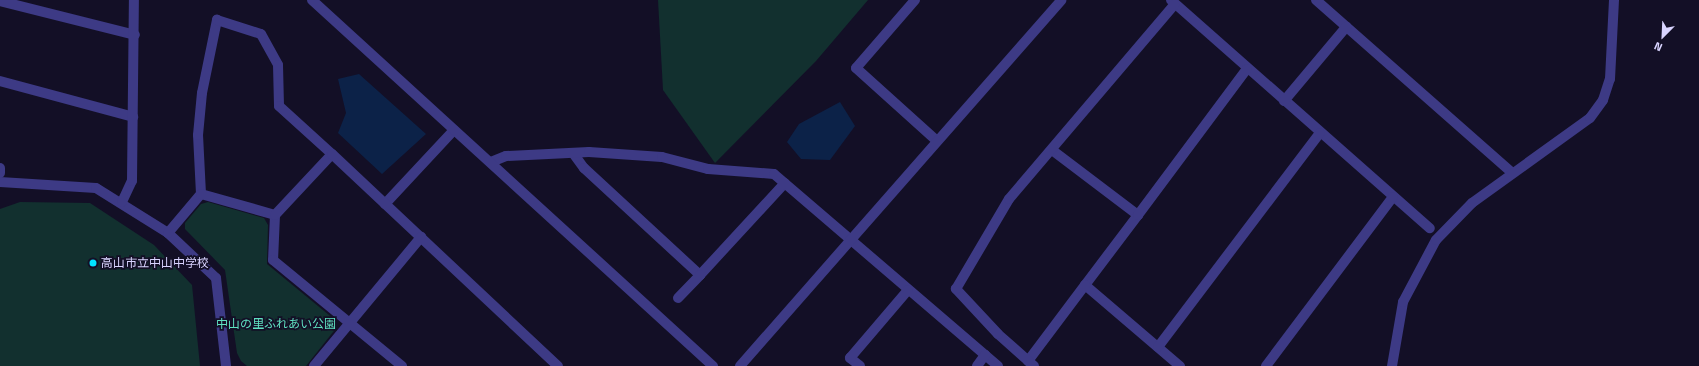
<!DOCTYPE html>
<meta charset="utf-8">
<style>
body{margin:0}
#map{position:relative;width:1699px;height:366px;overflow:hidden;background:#130f26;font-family:"Titillium Web","Noto Sans JP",sans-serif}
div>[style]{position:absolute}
.green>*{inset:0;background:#12302f}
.water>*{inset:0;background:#0c2248}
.minor>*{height:10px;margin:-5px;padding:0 5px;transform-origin:5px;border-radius:5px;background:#3d3a85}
.tertiary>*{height:10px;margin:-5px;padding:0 5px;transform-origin:5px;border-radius:5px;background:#3d3a85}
.dots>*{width:11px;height:11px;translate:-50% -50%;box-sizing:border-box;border:2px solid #130f26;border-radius:50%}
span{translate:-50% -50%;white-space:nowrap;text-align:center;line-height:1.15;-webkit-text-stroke:3.5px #130f26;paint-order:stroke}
.poi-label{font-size:12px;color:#d9d4ff}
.left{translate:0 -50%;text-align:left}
.park-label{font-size:12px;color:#5fe0c0}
.north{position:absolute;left:1643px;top:16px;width:40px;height:40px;-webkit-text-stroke:3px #130f26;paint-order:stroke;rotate:204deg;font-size:11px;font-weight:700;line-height:16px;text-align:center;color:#d9d4ff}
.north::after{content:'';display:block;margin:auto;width:14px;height:18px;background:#d9d4ff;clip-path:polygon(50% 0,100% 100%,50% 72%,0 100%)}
</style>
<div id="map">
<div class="green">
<i style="clip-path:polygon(658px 0,868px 0,816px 61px,715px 163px,663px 90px)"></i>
<i style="clip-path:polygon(20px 202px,90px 203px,154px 245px,192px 285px,200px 366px,0 366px,0 209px)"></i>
<i style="clip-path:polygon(208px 202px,264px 218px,268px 225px,267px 264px,335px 320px,337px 327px,306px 366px,247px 366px,241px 361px,237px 353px,225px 270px,185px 229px,185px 223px,201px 204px)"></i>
</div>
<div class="water">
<i style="clip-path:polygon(359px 74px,426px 134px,382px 174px,338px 133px,346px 113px,338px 79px)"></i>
<i style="clip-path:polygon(840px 102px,855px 126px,830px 160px,801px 159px,787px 142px,799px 124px)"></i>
</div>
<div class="minor">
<i style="left:915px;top:0;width:90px;rotate:130.9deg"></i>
<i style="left:856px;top:68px;width:109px;rotate:42deg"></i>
<i style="left:1171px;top:0;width:345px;rotate:41.4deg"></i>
<i style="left:1316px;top:0;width:261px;rotate:41.4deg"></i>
<i style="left:0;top:1px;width:139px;rotate:14.1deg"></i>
<i style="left:0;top:81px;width:138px;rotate:15.1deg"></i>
<i style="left:1284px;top:101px;width:97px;rotate:-50deg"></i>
<i style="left:1052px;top:150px;width:108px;rotate:37.1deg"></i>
<i style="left:1138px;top:215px;width:88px;rotate:127.1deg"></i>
<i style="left:1085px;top:285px;width:125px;rotate:40.5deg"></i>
<i style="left:573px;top:153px;width:19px;rotate:54deg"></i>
<i style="left:584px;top:168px;width:158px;rotate:42.7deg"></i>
<i style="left:700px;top:275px;width:125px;rotate:-47.3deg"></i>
<i style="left:491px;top:162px;width:16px;rotate:-22deg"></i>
<i style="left:506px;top:156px;width:83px;rotate:-2.8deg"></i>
<i style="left:589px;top:152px;width:73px;rotate:3.9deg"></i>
<i style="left:662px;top:157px;width:48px;rotate:14.6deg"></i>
<i style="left:708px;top:169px;width:66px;rotate:4.3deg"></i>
<i style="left:774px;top:174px;width:295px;rotate:40.6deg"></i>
<i style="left:0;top:168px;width:5px;rotate:90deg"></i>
<i style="left:0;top:182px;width:96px;rotate:3.6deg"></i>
<i style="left:96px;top:188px;width:85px;rotate:32deg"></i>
<i style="left:168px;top:233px;width:66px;rotate:43.2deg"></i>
<i style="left:216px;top:278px;width:89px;rotate:83.5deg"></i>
<i style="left:201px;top:194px;width:59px;rotate:-92.9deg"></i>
<i style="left:198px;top:135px;width:42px;rotate:-84.6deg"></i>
<i style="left:202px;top:93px;width:75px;rotate:-78.4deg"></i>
<i style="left:217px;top:20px;width:46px;rotate:17.7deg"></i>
<i style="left:261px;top:34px;width:35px;rotate:61deg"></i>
<i style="left:278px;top:65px;width:41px;rotate:88.6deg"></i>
<i style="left:279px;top:106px;width:72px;rotate:42.2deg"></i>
<i style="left:122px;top:202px;width:23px;rotate:-65deg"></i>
<i style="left:132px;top:181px;width:181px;rotate:-89.4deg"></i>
<i style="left:385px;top:204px;width:101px;rotate:-47deg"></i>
<i style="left:275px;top:215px;width:45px;rotate:92.5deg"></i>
<i style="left:273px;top:260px;width:167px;rotate:39.4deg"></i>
<i style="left:1138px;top:215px;width:182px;rotate:-53.3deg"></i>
<i style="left:168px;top:233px;width:51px;rotate:-49.8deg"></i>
<i style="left:201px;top:194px;width:77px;rotate:15.8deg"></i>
<i style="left:275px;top:215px;width:83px;rotate:-46.9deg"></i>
<i style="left:332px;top:154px;width:310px;rotate:43.2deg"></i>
<i style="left:678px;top:298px;width:32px;rotate:-46deg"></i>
<i style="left:1158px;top:347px;width:268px;rotate:-52.9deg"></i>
<i style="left:1028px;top:361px;width:95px;rotate:-53.1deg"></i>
<i style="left:314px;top:366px;width:168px;rotate:-50.3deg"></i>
<i style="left:860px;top:366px;width:13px;rotate:-141deg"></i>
<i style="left:850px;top:358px;width:89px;rotate:-49.5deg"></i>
<i style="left:977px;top:366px;width:14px;rotate:-54deg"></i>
<i style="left:1034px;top:366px;width:48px;rotate:-138.4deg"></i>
<i style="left:998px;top:334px;width:62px;rotate:-133deg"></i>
<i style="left:956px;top:289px;width:104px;rotate:-59.5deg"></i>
<i style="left:1009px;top:199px;width:255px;rotate:-49.6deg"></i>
<i style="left:1266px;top:366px;width:211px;rotate:-53.1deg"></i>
</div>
<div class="tertiary">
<i style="left:312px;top:0;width:543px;rotate:42.39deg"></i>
<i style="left:740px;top:366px;width:487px;rotate:-48.7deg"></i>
<i style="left:1392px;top:366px;width:65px;rotate:-80.2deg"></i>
<i style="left:1403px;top:302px;width:70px;rotate:-62deg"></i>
<i style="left:1436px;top:240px;width:52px;rotate:-45.8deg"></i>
<i style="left:1472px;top:203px;width:145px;rotate:-35.8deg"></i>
<i style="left:1590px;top:118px;width:22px;rotate:-54deg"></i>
<i style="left:1603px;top:100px;width:22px;rotate:-72deg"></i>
<i style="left:1610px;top:79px;width:79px;rotate:-87.1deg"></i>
</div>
<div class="dots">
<i style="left:93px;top:263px;background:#00e5ff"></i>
</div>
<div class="poi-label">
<span class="left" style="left:101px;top:263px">高山市立中山中学校</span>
</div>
<div class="park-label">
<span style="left:276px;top:324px">中山の里ふれあい公園</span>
</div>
<div class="north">N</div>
</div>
